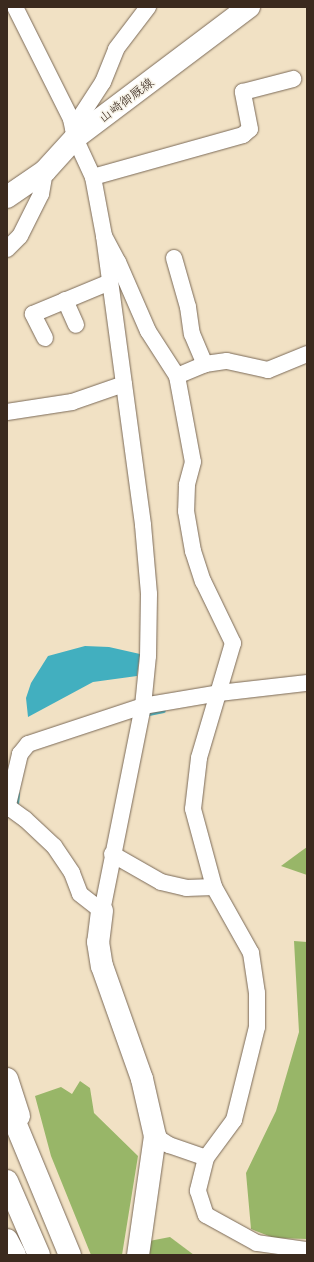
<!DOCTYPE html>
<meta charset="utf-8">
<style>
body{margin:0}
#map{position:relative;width:314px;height:1262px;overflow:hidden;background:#f1e1c4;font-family:"Playpen Sans","Klee One",sans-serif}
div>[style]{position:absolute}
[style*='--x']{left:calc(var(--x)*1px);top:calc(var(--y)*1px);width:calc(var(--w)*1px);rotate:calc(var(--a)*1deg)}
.forest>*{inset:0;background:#98b668}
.water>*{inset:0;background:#42afbf}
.stream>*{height:4px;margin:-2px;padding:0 2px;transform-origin:2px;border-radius:2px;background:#42afbf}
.roads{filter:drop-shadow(0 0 1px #7b6a58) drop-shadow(0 0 1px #7b6a58)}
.street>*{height:16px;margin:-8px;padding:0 8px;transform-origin:8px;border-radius:8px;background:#fff}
.secondary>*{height:22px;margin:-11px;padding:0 11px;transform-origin:11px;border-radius:11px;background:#fff}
.highway>*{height:22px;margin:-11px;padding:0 11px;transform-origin:11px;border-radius:11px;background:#fff}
span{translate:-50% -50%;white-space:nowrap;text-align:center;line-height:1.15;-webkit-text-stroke:3px #f7f3e8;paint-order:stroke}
.street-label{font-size:13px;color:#3b2a1e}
.frame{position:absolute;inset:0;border:8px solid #3b2a1e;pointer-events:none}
</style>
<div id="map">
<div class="forest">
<i style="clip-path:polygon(307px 847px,307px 875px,281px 866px,300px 852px)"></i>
<i style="clip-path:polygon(294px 941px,307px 942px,307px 1239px,274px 1238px,251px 1229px,246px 1173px,276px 1111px,299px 1032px)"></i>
<i style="clip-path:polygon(80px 1081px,90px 1088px,94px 1113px,138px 1156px,122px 1255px,91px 1255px,51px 1156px,35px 1096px,61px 1087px,72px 1094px)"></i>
<i style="clip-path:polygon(170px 1237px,194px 1255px,150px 1255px,144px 1242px)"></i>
</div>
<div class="water">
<i style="clip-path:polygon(85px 646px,109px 647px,140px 654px,137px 676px,93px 682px,28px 717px,26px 698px,31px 683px,48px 656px)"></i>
</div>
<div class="stream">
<i style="--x:149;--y:714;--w:15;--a:-11"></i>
<i style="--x:17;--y:804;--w:10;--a:-84"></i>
</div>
<div class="roads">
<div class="street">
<i style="--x:15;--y:7;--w:125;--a:63.4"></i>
<i style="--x:71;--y:119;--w:19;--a:78"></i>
<i style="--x:75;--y:138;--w:43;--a:65.2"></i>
<i style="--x:93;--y:177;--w:60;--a:79.4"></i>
<i style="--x:104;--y:236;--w:292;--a:82.3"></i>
<i style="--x:143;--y:525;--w:69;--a:85"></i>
<i style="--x:149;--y:594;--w:62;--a:90.9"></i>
<i style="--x:148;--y:656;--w:50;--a:95.7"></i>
<i style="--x:143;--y:706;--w:209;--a:101.3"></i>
<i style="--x:73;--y:128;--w:55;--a:-56.9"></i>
<i style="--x:103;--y:82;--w:35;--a:-68"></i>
<i style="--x:116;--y:49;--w:53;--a:-52.7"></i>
<i style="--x:93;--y:177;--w:156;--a:-15.6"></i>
<i style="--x:243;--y:135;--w:9;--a:-41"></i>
<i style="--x:250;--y:129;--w:38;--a:-101"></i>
<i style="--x:243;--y:92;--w:52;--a:-14.6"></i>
<i style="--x:104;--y:236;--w:30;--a:62"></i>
<i style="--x:118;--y:262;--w:75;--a:66.5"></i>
<i style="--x:148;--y:331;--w:54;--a:57.2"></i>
<i style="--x:177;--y:376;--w:87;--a:79.5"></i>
<i style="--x:193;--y:462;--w:24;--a:105"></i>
<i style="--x:187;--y:485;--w:26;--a:92"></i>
<i style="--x:186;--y:511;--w:41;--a:80.1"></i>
<i style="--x:193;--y:551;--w:32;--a:72"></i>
<i style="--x:203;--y:581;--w:69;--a:64.2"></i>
<i style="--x:233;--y:643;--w:120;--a:106.5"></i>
<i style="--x:199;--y:758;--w:51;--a:96.7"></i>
<i style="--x:193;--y:809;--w:81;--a:74.9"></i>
<i style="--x:214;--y:887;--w:76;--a:60.7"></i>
<i style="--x:251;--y:953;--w:40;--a:81.5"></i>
<i style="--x:257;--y:993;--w:34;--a:90"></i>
<i style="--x:257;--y:1027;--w:96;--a:103.9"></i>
<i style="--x:234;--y:1120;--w:47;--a:126.4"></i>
<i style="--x:206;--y:1158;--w:34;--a:104"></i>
<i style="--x:198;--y:1191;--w:25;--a:72"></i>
<i style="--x:206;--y:1215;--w:58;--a:28.8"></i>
<i style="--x:257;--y:1243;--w:50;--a:8"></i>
<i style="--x:7;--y:249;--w:18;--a:-45"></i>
<i style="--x:20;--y:236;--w:47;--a:-63.4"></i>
<i style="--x:41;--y:194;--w:23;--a:-80"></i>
<i style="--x:174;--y:258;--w:51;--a:74.1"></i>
<i style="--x:188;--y:307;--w:27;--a:82"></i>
<i style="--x:192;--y:334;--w:33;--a:67"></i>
<i style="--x:65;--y:300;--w:27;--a:66"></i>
<i style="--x:45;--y:338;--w:27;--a:-117"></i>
<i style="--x:33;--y:314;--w:83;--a:-22.6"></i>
<i style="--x:177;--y:376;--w:30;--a:-23"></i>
<i style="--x:205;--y:364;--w:22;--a:-8"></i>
<i style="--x:227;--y:361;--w:42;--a:12.4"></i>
<i style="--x:268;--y:370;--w:42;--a:-22.3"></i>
<i style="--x:7;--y:412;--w:66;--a:-8.7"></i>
<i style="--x:72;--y:402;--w:55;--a:-19.1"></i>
<i style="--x:7;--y:806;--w:22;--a:36"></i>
<i style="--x:25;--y:819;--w:40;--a:43"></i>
<i style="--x:54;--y:846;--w:32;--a:56"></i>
<i style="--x:72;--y:873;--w:22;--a:69"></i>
<i style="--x:80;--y:894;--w:28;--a:38"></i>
<i style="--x:7;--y:809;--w:57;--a:-76.7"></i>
<i style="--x:20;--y:754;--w:13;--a:-51"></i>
<i style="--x:28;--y:744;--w:121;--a:-18.3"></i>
<i style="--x:143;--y:706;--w:77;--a:-9.7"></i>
<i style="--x:219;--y:693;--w:89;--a:-6.5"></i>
<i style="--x:112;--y:854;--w:56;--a:29.7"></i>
<i style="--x:161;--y:882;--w:26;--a:13"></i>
<i style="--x:186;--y:888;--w:28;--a:-2"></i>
<i style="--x:155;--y:1136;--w:17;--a:33"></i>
<i style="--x:169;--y:1145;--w:39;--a:19"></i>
</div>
<div class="secondary">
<i style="--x:7;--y:197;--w:46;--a:-34.4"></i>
<i style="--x:45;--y:171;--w:45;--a:-47.7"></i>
<i style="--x:75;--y:138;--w:218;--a:-37"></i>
<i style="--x:102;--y:911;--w:31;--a:97"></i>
<i style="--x:98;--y:942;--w:24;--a:81"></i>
<i style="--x:102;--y:966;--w:120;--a:70.5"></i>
<i style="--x:142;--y:1079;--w:58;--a:77.2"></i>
<i style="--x:155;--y:1136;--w:120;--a:98.1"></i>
</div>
<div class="highway">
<i style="--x:7;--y:1079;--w:39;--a:72"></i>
<i style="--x:7;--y:1103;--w:165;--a:67.5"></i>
<i style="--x:7;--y:1181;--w:81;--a:66.6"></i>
<i style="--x:7;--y:1240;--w:17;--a:62"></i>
</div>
</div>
<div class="street-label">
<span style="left:126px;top:100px;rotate:-37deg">山崎御厩線</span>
</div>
<div class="frame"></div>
</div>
